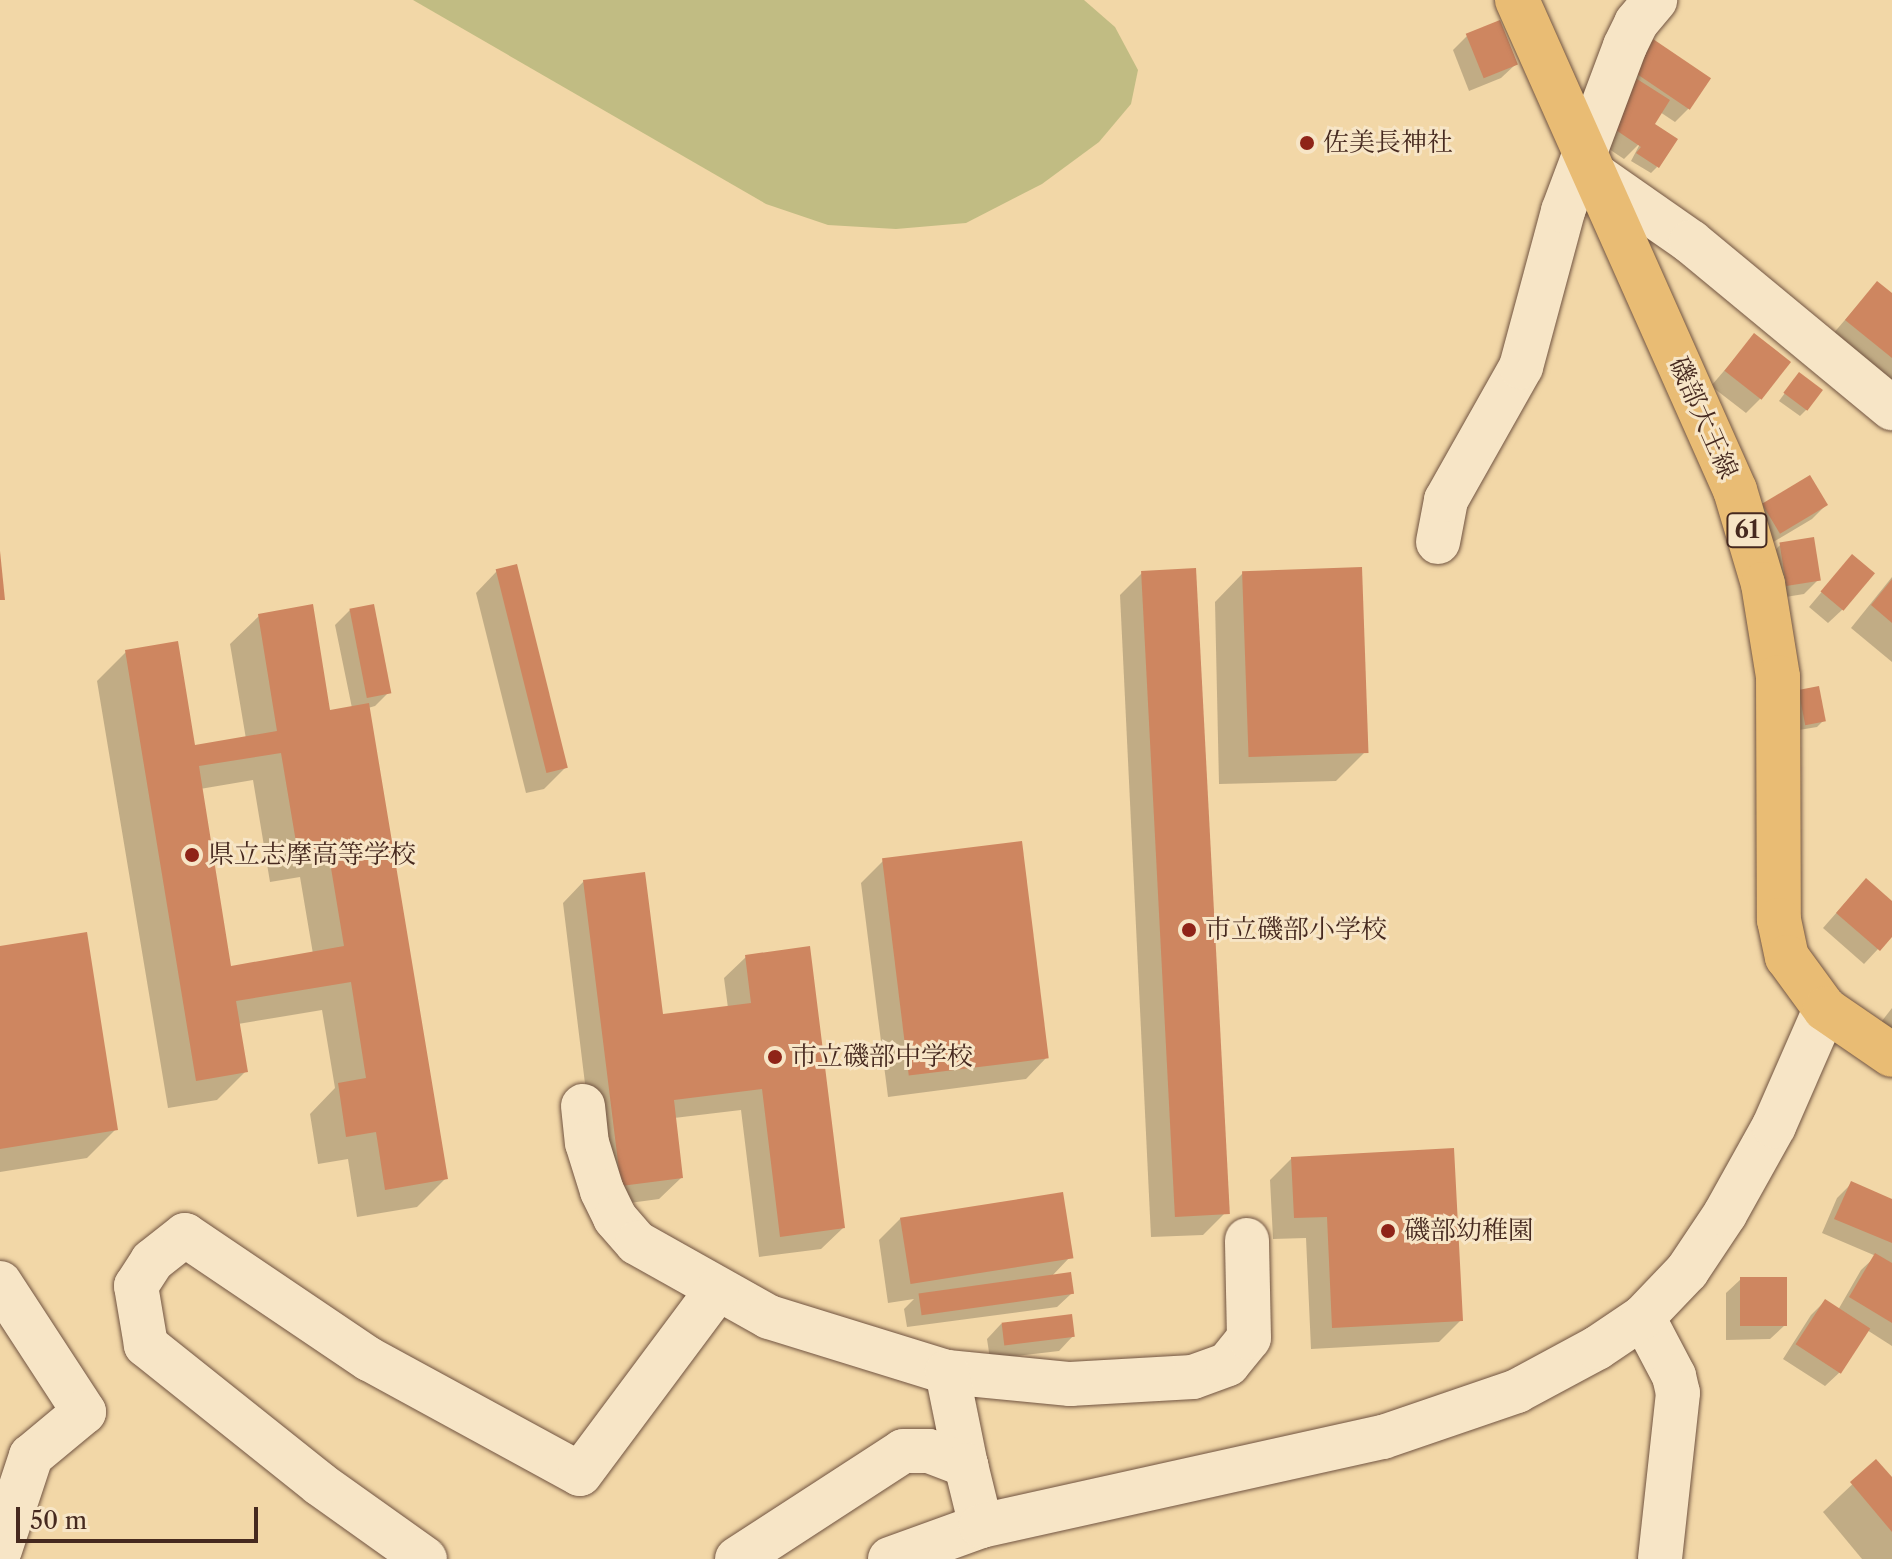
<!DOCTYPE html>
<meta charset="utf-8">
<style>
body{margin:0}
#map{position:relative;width:1892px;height:1559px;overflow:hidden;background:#f2d7a7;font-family:"Libre Caslon Text","Noto Serif JP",serif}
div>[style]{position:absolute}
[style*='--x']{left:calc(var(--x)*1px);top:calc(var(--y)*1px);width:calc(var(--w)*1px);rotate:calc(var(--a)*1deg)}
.green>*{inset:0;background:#c1bc83}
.shadow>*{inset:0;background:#0003}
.building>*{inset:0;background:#ce8660;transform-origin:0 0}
.roads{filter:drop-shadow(0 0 2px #715441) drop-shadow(0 0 2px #715441)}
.minor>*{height:44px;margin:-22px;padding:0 22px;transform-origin:22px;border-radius:22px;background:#f7e5c6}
.major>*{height:44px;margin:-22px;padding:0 22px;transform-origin:22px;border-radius:22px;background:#e9bc74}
.dots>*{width:22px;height:22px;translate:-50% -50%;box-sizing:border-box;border:4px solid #f7e5c6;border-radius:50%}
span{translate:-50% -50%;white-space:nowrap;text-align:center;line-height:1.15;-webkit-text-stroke:6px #f7e5c6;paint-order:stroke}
.shield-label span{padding:2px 6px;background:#f7e5c6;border:2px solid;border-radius:6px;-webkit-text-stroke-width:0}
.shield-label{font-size:24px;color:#46291f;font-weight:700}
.poi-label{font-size:26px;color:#46291f}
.left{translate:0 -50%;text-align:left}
.street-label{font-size:26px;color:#46291f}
.scale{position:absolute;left:16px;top:1507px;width:242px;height:36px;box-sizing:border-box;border:4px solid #46291f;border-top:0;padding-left:10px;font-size:24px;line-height:28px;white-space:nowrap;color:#46291f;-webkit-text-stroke:6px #f7e5c6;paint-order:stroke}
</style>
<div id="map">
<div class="green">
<i style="clip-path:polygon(413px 0,1084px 0,1115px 27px,1138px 70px,1131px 104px,1099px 142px,1042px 184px,966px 223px,896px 229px,828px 225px,766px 204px)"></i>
</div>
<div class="shadow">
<i style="clip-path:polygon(1467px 36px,1516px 64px,1501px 78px,1469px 91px,1453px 50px)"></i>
<i style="clip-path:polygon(1639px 56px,1708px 78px,1689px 108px,1675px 122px,1660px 112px,1645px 135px,1657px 167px,1651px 173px,1631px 161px,1641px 142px,1624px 159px,1594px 139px)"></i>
<i style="clip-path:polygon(1877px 283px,1892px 295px,1892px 396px,1825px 343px)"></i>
<i style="clip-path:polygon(1754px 336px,1760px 399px,1746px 413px,1711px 386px)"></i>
<i style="clip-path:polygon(1793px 382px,1807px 409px,1800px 416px,1779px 401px)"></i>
<i style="clip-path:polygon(1763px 505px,1826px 505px,1812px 519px,1765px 547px,1749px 519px)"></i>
<i style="clip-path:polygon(1781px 544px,1819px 579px,1804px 594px,1773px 599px,1767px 559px)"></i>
<i style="clip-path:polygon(1852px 556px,1843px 609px,1828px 623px,1809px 607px)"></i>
<i style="clip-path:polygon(497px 571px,566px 767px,544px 789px,526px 793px,476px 593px)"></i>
<i style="clip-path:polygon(1142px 573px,1225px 1213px,1203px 1235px,1151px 1237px,1120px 595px)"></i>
<i style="clip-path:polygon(1243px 573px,1365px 752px,1336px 781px,1219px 784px,1215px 602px)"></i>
<i style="clip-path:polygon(1892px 577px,1892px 662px,1851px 628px)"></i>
<i style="clip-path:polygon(evenodd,350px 610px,389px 692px,375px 706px,368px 708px,446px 1178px,417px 1207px,357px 1217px,348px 1159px,318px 1164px,310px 1114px,335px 1088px,322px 1010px,238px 1024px,246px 1071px,217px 1100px,168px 1108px,97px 681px,126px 652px,193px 747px,246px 739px,230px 644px,259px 616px,329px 712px,352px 708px,335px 625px,350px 610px,253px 780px,270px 882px,300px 877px,313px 954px,229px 968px,200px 789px,253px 780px)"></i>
<i style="clip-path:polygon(1799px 692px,1824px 720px,1817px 727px,1799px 730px)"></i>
<i style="clip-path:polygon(883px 861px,1047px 1057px,1026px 1079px,888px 1097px,861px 883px)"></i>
<i style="clip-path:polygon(584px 881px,661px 1017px,728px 1008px,724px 978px,746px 957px,843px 1228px,821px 1249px,759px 1257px,741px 1110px,674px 1118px,681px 1178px,659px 1199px,600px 1207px,563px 903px)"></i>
<i style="clip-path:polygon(1852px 895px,1892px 904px,1892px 934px,1864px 964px,1823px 928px)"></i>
<i style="clip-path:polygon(0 948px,116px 1129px,87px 1158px,0 1172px)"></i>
<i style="clip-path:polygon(1892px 1008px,1892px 1038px,1878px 1026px)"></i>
<i style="clip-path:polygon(1292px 1158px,1461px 1320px,1439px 1342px,1311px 1349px,1306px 1238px,1273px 1239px,1270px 1180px)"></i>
<i style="clip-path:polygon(1851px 1184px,1892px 1201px,1892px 1346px,1867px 1330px,1840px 1372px,1825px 1386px,1783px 1359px,1811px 1315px,1825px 1301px,1838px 1310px,1861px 1270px,1876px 1256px,1822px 1233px,1837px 1198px)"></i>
<i style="clip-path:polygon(901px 1218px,1070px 1257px,1051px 1277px,1072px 1293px,1057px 1307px,907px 1327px,904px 1309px,914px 1299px,888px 1303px,879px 1240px)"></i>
<i style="clip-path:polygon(1741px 1279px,1785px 1325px,1770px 1339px,1726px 1340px,1726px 1293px)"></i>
<i style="clip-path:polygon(1001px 1324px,1073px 1336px,1059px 1351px,990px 1359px,987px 1339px)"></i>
<i style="clip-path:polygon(1876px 1462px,1892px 1480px,1892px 1559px,1862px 1559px,1823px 1512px)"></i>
</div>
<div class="building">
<i style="left:1500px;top:20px;width:48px;height:37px;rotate:68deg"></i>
<i style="left:1653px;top:39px;width:70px;height:38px;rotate:34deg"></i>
<i style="clip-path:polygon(1637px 79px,1670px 100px,1655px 124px,1678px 139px,1659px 168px,1636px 153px,1641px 147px,1607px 124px)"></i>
<i style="clip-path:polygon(1877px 281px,1892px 293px,1892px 358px,1845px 320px)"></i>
<i style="left:1754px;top:333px;width:47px;height:48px;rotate:38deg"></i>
<i style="left:1799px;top:372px;width:30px;height:26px;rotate:37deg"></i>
<i style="left:1810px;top:475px;width:35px;height:56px;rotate:59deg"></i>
<i style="left:1814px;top:537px;width:44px;height:35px;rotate:81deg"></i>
<i style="clip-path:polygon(0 551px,5px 600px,0 600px)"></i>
<i style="left:1852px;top:554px;width:30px;height:49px;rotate:40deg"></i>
<i style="left:517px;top:564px;width:210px;height:22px;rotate:76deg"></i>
<i style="left:1362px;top:567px;width:186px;height:120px;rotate:88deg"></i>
<i style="left:1196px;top:568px;width:647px;height:55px;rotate:87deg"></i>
<i style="clip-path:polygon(1892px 579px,1892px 623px,1871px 605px)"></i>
<i style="clip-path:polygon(evenodd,313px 604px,330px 710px,369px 703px,448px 1179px,385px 1190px,376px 1132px,346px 1137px,338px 1083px,366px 1078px,351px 982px,236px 1001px,248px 1072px,196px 1081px,125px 650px,178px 641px,195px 745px,277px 731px,258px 614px,313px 604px,281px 753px,298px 854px,328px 850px,344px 946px,231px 966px,199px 766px,281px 753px)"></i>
<i style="left:374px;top:604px;width:91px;height:25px;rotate:79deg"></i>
<i style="left:1819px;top:686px;width:36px;height:21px;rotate:79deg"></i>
<i style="left:1022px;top:841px;width:219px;height:141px;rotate:83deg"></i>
<i style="clip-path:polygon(645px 872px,663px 1014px,751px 1003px,745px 955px,810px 946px,845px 1228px,780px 1237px,762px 1089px,674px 1100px,683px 1178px,621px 1186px,583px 880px)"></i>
<i style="clip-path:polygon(1866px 878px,1892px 901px,1892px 937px,1880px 951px,1836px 913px)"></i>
<i style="clip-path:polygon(87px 932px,118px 1130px,0 1149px,0 946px)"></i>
<i style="clip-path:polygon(1454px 1148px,1463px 1321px,1332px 1328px,1327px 1217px,1294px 1218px,1291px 1157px)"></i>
<i style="clip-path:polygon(1851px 1181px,1892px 1199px,1892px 1243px,1834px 1219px)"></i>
<i style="left:1063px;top:1192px;width:67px;height:165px;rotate:81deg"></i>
<i style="clip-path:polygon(1875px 1253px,1892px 1263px,1892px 1323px,1849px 1297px)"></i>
<i style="left:1071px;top:1272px;width:22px;height:154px;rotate:82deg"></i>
<i style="left:1740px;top:1277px;width:47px;height:49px"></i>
<i style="left:1825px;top:1299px;width:54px;height:54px;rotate:33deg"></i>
<i style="left:1072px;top:1314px;width:23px;height:71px;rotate:83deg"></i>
<i style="clip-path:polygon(1876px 1459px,1892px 1477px,1892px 1532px,1850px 1482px)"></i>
</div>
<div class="roads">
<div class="minor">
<i style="--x:1595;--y:175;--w:117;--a:34.9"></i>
<i style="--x:1691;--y:242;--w:261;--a:39.6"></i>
<i style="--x:1438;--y:542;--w:43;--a:-79.2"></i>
<i style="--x:1446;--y:500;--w:153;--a:-60.6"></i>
<i style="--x:1521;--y:367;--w:162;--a:-74.9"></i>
<i style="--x:1563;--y:211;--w:176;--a:-69.4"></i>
<i style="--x:1625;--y:46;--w:25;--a:-64"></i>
<i style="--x:1636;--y:23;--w:30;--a:-50"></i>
<i style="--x:583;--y:1106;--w:37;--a:84"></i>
<i style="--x:587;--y:1143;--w:50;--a:72.6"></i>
<i style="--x:602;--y:1191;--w:30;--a:64"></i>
<i style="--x:615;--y:1218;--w:33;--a:49"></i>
<i style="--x:637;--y:1243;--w:151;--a:29.3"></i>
<i style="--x:769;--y:1317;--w:186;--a:17.2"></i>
<i style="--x:947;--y:1372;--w:124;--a:5.6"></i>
<i style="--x:1070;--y:1384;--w:123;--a:-3.3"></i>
<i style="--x:1193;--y:1377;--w:37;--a:-20"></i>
<i style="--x:1228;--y:1364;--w:33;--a:-51"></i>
<i style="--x:1249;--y:1338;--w:98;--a:-91.2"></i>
<i style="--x:0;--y:1283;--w:154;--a:56.9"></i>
<i style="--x:84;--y:1412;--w:69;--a:140.3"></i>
<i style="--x:31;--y:1456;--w:99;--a:108.3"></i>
<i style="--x:1643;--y:1317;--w:67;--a:62.3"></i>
<i style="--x:1674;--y:1376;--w:17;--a:77"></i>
<i style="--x:1678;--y:1393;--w:167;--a:96.2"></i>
<i style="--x:947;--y:1372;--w:95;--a:78.5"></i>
<i style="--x:425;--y:1559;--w:129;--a:-144.5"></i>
<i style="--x:320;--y:1484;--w:223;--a:-141.4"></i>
<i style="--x:146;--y:1345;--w:60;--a:-99.6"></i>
<i style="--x:136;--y:1286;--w:30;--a:-57"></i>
<i style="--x:152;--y:1261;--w:42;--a:-38.2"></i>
<i style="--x:185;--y:1235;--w:222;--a:34"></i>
<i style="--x:369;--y:1359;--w:240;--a:28.6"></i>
<i style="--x:580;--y:1474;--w:229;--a:-53.3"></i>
<i style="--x:737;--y:1559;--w:198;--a:-33"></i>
<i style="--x:903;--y:1451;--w:26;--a:0"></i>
<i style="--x:929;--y:1451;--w:40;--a:21"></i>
<i style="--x:966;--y:1465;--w:63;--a:76.2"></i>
<i style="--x:890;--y:1559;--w:97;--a:-19.9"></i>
<i style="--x:981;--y:1526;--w:412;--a:-12.5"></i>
<i style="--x:1383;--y:1437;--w:142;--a:-18.9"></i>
<i style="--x:1517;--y:1391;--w:91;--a:-28.3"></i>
<i style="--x:1597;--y:1348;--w:55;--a:-34"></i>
<i style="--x:1643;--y:1317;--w:64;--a:-46.3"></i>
<i style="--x:1687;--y:1271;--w:69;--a:-56.3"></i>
<i style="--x:1725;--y:1214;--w:101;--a:-60.9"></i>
<i style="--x:1774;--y:1126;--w:128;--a:-66.4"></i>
</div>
<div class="major">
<i style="--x:1517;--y:0;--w:536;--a:66.02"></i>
<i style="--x:1735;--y:490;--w:98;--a:73.4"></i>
<i style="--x:1763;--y:584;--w:94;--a:80.8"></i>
<i style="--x:1778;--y:677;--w:243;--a:89.8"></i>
<i style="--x:1779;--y:920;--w:38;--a:78"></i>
<i style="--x:1787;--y:957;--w:64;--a:53.8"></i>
<i style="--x:1825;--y:1009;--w:81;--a:34.5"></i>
</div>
</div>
<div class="dots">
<i style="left:1307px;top:143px;background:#8f2418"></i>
<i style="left:192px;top:855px;background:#8f2418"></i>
<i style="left:1189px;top:930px;background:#8f2418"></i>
<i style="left:775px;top:1057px;background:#8f2418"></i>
<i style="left:1388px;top:1231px;background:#8f2418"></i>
</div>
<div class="shield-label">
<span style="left:1747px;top:530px">61</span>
</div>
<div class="poi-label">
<span class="left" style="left:1323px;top:143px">佐美長神社</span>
<span class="left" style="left:208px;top:855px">県立志摩高等学校</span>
<span class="left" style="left:1205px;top:930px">市立磯部小学校</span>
<span class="left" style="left:791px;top:1057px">市立磯部中学校</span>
<span class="left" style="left:1404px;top:1231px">磯部幼稚園</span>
</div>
<div class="street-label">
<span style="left:1703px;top:418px;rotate:66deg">磯部大王線</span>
</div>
<div class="scale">50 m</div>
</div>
